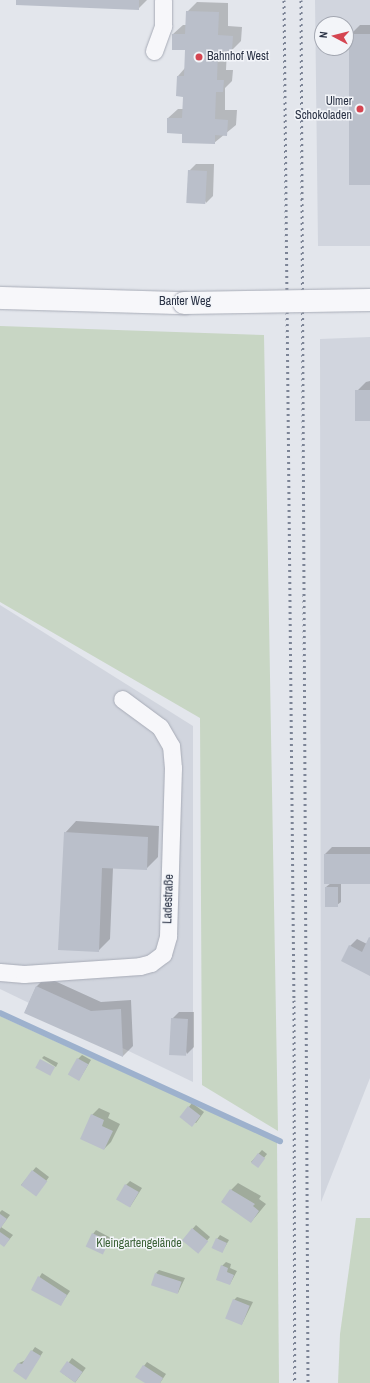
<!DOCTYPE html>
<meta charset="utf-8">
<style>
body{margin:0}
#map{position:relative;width:370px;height:1383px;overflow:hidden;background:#e3e6ec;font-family:"Archivo Narrow",sans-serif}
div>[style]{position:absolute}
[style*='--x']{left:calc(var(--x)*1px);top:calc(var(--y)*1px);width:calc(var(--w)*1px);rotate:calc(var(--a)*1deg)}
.built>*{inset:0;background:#d1d5de}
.green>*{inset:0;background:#c8d6c4}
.shadow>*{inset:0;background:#0003;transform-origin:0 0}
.stream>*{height:6px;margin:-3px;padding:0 3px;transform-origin:3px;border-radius:3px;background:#9db1cd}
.building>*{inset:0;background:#babfca;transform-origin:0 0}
.roads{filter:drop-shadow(0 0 1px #a8acb7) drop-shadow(0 0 1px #a8acb7)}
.minor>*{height:17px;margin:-8.5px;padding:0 8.5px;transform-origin:8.5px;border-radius:8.5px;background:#f7f7fa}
.tertiary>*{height:22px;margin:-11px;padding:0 11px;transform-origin:11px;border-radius:11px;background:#f7f7fa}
.rail>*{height:3px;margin-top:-1.5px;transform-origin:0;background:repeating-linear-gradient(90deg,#7c8496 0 2px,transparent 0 6px)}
.bridges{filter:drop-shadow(0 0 1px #a8acb7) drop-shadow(0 0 1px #a8acb7)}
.tertiary-bridge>*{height:22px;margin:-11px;padding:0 11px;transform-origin:11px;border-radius:11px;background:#f7f7fa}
.dots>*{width:11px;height:11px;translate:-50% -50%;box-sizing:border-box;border:2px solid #f3f5f9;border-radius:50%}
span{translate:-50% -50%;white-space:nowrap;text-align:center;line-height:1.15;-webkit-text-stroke:3px #f3f5f9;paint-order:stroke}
.poi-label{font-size:12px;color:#2a3245}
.left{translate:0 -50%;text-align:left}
.right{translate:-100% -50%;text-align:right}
.street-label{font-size:12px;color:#2a3245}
.park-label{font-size:12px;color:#3c6237}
.north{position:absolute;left:314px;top:16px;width:40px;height:40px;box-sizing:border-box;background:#f3f5f9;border:1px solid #a3a7b1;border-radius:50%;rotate:277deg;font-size:11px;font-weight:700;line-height:16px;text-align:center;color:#2a3245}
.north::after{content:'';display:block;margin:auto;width:14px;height:18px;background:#d54551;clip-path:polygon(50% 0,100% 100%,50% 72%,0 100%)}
</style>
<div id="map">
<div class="built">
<i style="clip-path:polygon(evenodd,315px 0,370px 0,370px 246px,318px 246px,315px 0,322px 24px,346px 24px,346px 48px,322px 48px,322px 24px)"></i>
<i style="clip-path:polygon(370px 337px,370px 1078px,321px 1202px,320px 339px)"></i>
<i style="clip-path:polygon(0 605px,193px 726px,193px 1082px,0 989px)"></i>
</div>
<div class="green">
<i style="clip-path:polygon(0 326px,264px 335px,278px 1131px,202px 1085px,200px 718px,0 602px)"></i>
<i style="clip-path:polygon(0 1016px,277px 1142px,279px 1383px,0 1383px)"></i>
<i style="clip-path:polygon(356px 1218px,370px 1218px,370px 1383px,338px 1383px,340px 1334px)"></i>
</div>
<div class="shadow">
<i style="clip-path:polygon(17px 0,147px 0,138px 9px)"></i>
<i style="clip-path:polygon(197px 2px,228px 3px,228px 26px,242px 27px,241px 41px,232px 50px,227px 50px,226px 70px,233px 70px,232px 81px,225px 88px,225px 110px,237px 110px,236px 125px,214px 143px,183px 133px,168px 118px,178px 109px,184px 109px,184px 96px,178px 76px,185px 68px,186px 49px,173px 34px,183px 25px,187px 25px,187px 12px)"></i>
<i style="clip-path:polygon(360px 25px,370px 25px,370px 184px,350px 35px)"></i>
<i style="clip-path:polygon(196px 164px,214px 164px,213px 196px,206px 203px,189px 171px)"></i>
<i style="clip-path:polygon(370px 381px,370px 420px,356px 392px,366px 382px)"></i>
<i style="clip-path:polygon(76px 821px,159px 826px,158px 857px,146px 869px,113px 868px,110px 939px,98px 951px,65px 833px)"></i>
<i style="clip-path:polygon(332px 847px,370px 847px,370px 883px,341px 883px,341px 902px,337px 905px,326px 887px,331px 883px,325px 854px)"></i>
<i style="clip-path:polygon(370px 937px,370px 974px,350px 946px,357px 939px,367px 944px)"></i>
<i style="clip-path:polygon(46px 977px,101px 1002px,131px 1000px,133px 1046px,123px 1056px,25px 1012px,36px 987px)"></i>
<i style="clip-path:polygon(179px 1012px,194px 1012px,194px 1047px,187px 1054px,172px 1019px)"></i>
<i style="clip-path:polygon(82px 1055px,91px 1060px,79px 1080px,78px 1059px)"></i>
<i style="clip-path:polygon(44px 1056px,58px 1063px,56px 1067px,42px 1058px)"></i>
<i style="clip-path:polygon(192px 1103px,204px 1112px,196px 1123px,181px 1117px)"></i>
<i style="clip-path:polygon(99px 1108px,110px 1113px,108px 1118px,120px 1124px,111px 1142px,104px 1149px,92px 1115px)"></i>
<i style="clip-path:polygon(262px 1150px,267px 1154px,260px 1163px,251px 1162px)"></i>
<i style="clip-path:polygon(36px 1167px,49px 1177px,38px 1192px,21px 1185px)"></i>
<i style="clip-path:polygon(130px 1181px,142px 1188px,130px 1207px,126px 1185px)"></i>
<i style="clip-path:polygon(238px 1183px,261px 1196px,259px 1199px,266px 1204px,251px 1222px,231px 1190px)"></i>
<i style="clip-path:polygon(2px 1210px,10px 1215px,1px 1227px,13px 1235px,4px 1246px,0 1243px,0 1212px)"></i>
<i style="clip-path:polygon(196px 1225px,210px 1237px,200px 1249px,183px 1240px)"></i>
<i style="clip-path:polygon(96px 1230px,111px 1238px,102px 1253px,93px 1234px)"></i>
<i style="clip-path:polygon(220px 1235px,229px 1240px,222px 1252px,217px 1239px)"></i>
<i style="clip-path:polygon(226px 1262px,231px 1264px,230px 1268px,237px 1271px,230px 1284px,222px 1266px)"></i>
<i style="clip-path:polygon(159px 1270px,185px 1278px,178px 1293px,156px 1273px)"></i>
<i style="clip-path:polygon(42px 1273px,70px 1291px,61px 1304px,32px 1289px)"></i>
<i style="clip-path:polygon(237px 1297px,253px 1302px,242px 1324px,234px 1300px)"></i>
<i style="clip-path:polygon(35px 1347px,43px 1352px,26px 1378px,19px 1363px,26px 1360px)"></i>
<i style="left:72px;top:1358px;width:17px;height:18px;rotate:36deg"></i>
<i style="clip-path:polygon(147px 1362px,166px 1374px,160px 1383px,147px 1383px,144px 1366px)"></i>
</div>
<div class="stream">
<i style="--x:0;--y:1013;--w:308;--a:24.6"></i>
</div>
<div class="building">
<i style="clip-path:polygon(16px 0,139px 0,139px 10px,16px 5px)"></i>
<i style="clip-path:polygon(186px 11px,219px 12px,218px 35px,233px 36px,232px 51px,218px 51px,217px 80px,224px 80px,223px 92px,216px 92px,215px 119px,228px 120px,227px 136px,215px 135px,215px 144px,182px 143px,182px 134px,167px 133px,167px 118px,182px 118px,183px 97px,176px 96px,177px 76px,184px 76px,185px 50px,172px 50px,172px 34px,185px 34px)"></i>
<i style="left:349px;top:34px;width:21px;height:151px"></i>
<i style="left:188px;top:170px;width:19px;height:33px;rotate:3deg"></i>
<i style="left:370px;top:390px;width:31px;height:15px;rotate:90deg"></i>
<i style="clip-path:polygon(64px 832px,148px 837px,147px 870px,102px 868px,99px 952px,58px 950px)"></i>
<i style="left:324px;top:854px;width:46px;height:30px"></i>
<i style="left:325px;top:887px;width:13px;height:20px"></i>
<i style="clip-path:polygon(369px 937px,370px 938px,370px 976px,341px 961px,349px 945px,362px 952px)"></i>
<i style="clip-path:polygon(36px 986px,91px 1011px,121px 1009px,123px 1057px,24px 1013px)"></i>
<i style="left:171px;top:1018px;width:17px;height:37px;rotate:3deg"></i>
<i style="left:77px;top:1058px;width:13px;height:19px;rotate:29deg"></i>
<i style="left:40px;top:1059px;width:17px;height:10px;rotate:28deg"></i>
<i style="left:188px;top:1106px;width:16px;height:14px;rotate:38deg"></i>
<i style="clip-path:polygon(91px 1114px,104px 1120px,102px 1126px,113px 1131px,104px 1150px,80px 1139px)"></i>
<i style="left:258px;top:1153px;width:9px;height:12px;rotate:36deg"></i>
<i style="left:32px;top:1170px;width:19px;height:19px;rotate:36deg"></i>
<i style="left:125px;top:1184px;width:16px;height:18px;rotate:30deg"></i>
<i style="clip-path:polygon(230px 1189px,255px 1204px,253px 1206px,259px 1211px,251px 1223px,221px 1202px)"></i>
<i style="clip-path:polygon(0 1214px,7px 1219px,0 1229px)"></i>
<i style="left:192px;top:1228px;width:21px;height:16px;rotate:39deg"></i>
<i style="clip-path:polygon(0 1232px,10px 1239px,4px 1247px,0 1244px)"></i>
<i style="left:92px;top:1233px;width:19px;height:15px;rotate:25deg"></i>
<i style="left:216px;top:1238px;width:12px;height:11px;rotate:24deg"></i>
<i style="clip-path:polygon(221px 1265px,228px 1268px,227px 1272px,234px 1275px,230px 1285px,216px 1280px)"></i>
<i style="left:155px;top:1273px;width:28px;height:13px;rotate:18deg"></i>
<i style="clip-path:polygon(38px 1276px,67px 1295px,61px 1306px,31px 1290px)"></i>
<i style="left:233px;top:1299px;width:18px;height:21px;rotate:22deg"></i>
<i style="clip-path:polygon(31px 1350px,41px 1356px,26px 1380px,13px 1371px,18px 1363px,22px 1364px)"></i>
<i style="left:67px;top:1361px;width:19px;height:13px;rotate:35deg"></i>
<i style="clip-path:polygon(143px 1365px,163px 1378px,160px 1383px,145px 1383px,135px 1377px)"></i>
</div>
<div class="roads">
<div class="minor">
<i style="--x:154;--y:51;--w:27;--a:-70"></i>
<i style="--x:163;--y:26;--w:26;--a:-90"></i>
<i style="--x:0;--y:972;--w:24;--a:5"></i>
<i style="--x:24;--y:974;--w:116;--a:-3.9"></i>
<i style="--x:140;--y:966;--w:11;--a:-15"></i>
<i style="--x:151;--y:963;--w:15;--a:-37"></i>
<i style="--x:163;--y:954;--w:19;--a:-74"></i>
<i style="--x:168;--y:936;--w:168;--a:-88.3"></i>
<i style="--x:173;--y:768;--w:22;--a:-95"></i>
<i style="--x:171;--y:746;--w:22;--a:-120"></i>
<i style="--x:160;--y:727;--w:47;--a:-143.6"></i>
</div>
<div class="tertiary">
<i style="--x:0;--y:298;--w:184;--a:1.6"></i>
</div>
</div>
<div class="rail">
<i style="--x:284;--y:0;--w:1000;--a:89.43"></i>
<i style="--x:294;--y:1000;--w:383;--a:89.9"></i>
<i style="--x:301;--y:0;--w:1383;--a:89.71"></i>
</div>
<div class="bridges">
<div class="tertiary-bridge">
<i style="--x:184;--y:303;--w:186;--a:-0.9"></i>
</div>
</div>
<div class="dots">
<i style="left:199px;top:57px;background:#d54551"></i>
<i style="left:360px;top:109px;background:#d54551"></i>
</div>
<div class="poi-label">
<span class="left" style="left:207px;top:57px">Bahnhof West</span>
<span class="right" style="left:352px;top:109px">Ulmer<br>Schokoladen</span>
</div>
<div class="street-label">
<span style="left:185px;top:302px">Banter Weg</span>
<span style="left:169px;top:899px;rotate:-88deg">Ladestraße</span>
</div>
<div class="park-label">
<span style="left:139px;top:1244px">Kleingartengelände</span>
</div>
<div class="north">N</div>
</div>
